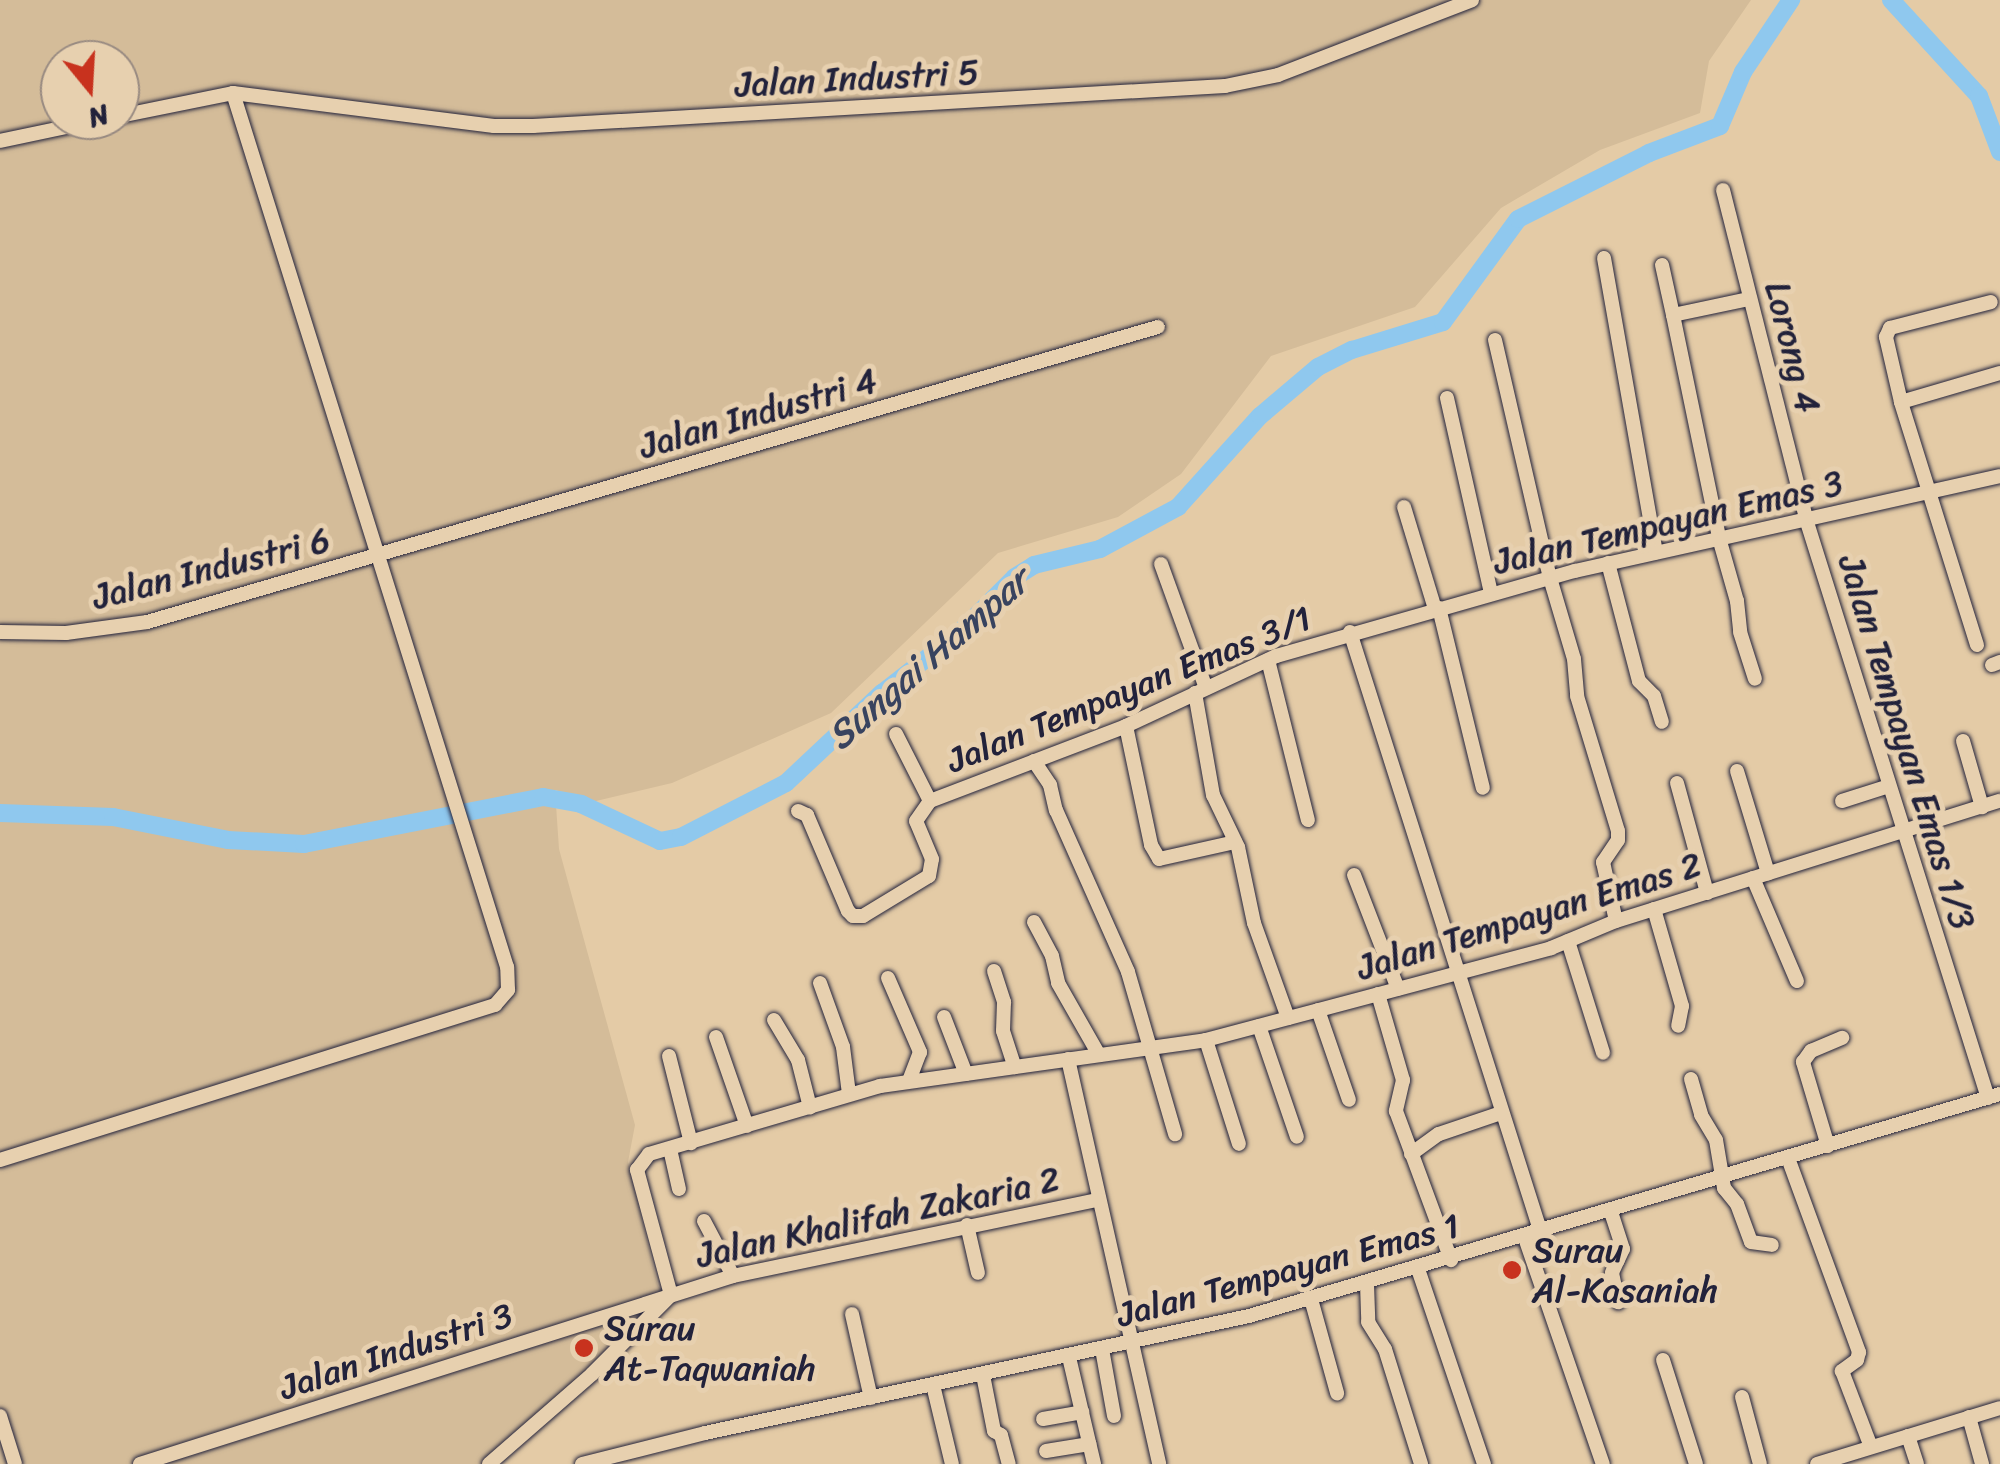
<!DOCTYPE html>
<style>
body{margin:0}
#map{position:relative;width:2000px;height:1464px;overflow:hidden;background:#e4cba6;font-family:Sriracha,sans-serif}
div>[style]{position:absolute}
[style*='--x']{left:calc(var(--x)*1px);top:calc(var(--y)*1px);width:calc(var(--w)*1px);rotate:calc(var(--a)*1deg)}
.built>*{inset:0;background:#d4bc99}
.river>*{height:18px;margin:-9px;padding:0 9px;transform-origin:9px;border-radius:9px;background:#8fc8ee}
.roads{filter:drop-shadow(0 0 2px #22223b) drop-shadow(0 0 2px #22223b)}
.minor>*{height:14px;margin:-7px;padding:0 7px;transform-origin:7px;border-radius:7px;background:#e7d0af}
.dots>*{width:28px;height:28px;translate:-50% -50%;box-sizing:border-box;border:5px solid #e7d0af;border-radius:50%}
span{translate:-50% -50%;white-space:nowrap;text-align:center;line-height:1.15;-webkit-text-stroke:10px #e7d0af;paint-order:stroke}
.street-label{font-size:35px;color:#22223b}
.poi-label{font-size:35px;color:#22223b}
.left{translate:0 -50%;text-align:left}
.water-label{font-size:38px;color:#38435f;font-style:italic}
.north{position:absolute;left:40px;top:40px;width:100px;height:100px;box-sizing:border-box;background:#e7d0af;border:2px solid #988a81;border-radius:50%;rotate:162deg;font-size:28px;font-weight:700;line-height:40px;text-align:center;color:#22223b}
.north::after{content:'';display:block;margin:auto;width:35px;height:45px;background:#c8321e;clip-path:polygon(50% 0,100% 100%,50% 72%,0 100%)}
</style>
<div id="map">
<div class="built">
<i style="clip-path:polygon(evenodd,0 0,1751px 0,1709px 61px,1700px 113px,1600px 150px,1501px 208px,1415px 307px,1271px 356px,1181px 474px,1118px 517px,998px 553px,831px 713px,672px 783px,596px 801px,555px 790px,559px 849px,635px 1125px,628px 1162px,658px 1286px,672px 1302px,482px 1464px,0 1464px,0 0,60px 60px,120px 60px,120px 120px,60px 120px,60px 60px)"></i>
</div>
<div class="river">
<i style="--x:1891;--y:0;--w:130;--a:47.5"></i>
<i style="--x:1979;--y:96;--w:60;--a:69.4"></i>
<i style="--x:0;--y:813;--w:113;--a:2"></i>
<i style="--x:113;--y:817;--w:117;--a:11.3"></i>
<i style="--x:228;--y:840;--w:76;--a:3"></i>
<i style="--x:304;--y:844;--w:244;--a:-11.1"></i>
<i style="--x:543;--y:797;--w:39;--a:10"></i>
<i style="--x:581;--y:804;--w:87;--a:25.1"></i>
<i style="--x:660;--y:841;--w:21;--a:-11"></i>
<i style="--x:681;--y:837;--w:118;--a:-27.2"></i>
<i style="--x:786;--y:783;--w:132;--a:-43.2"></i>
<i style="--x:882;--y:693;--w:98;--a:-37.9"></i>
<i style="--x:959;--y:633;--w:79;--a:-45"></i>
<i style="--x:1015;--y:577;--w:22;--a:-32"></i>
<i style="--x:1034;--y:565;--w:68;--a:-13.6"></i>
<i style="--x:1100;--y:549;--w:89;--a:-28.3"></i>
<i style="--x:1178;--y:507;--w:122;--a:-48"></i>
<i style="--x:1260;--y:416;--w:76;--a:-40.2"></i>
<i style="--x:1318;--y:367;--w:38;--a:-27"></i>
<i style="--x:1352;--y:350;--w:95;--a:-17.1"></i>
<i style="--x:1443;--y:322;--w:127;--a:-53.9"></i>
<i style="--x:1518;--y:219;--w:147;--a:-26.7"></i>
<i style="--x:1649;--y:153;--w:76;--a:-20.8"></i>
<i style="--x:1720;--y:126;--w:59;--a:-66.9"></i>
<i style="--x:1743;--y:72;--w:87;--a:-56.3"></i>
</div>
<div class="roads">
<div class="minor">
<i style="--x:120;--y:116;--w:115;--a:-11.5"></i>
<i style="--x:233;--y:93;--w:263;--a:7.2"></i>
<i style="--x:494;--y:126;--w:39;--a:0"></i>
<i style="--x:533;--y:126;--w:693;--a:-3.31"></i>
<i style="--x:1225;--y:86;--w:54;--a:-11.7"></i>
<i style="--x:1278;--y:75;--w:208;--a:-21.1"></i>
<i style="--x:0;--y:141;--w:102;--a:-11.9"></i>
<i style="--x:1723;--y:190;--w:339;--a:75.8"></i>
<i style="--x:1806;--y:519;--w:607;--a:72.55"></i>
<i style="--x:1604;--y:258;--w:299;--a:80"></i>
<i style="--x:1662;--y:265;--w:51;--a:77.6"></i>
<i style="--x:1673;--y:315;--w:78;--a:-11.9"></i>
<i style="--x:1673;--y:315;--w:228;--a:78.3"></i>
<i style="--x:1719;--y:538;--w:66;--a:74.1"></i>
<i style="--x:1737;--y:601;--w:31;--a:84"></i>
<i style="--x:1740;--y:632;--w:49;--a:72.3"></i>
<i style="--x:1495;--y:340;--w:244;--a:77"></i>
<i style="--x:1550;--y:578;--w:84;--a:73.5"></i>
<i style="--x:1574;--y:659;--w:37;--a:85"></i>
<i style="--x:1577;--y:696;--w:141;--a:73.1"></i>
<i style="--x:1618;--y:831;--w:9;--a:90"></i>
<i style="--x:1618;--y:840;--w:27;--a:124"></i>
<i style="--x:1603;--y:862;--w:60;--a:77.6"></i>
<i style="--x:1447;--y:398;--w:201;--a:77.3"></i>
<i style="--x:1901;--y:402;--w:103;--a:-16.3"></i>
<i style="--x:1404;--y:507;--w:107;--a:73.1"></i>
<i style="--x:1608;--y:563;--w:122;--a:75.3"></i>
<i style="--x:1639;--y:681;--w:21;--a:45"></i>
<i style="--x:1654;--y:696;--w:27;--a:73"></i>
<i style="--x:1161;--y:564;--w:132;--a:70.1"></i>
<i style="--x:1439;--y:608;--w:185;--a:76.3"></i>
<i style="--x:0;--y:632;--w:66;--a:0.9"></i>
<i style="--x:66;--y:633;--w:82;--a:-7.7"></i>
<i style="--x:147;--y:622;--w:1053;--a:-16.27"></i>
<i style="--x:1350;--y:632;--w:631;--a:72.37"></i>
<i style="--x:1977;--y:645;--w:255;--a:-107.4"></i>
<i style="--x:1901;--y:402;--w:67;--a:-103"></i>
<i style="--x:1886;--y:337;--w:10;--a:-66"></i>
<i style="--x:1890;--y:328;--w:104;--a:-14.4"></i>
<i style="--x:1268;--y:660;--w:165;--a:76"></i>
<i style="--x:1992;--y:665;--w:9;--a:-21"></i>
<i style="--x:1195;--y:693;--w:104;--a:80"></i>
<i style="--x:1213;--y:795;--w:58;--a:64.3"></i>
<i style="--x:1238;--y:847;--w:78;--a:78.1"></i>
<i style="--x:1254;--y:923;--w:101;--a:70.3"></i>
<i style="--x:1126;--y:726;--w:122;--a:78.1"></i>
<i style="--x:1151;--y:845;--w:16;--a:60"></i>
<i style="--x:1159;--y:859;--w:78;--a:-12.6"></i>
<i style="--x:896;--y:734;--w:75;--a:63.1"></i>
<i style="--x:1963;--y:741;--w:69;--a:73.9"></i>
<i style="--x:1034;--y:761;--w:29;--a:56"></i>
<i style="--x:1050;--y:785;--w:26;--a:77"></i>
<i style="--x:1056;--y:810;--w:177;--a:66"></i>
<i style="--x:1128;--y:972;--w:169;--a:73.8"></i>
<i style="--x:1737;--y:771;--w:107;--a:73.1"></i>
<i style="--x:1677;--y:783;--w:114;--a:74.7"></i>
<i style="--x:1842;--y:801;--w:49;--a:-17.7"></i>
<i style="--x:798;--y:811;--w:10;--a:24"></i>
<i style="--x:807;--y:815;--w:104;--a:66.9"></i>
<i style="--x:848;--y:911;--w:7;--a:45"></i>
<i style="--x:853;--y:916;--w:10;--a:0"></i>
<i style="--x:863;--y:916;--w:77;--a:-31.2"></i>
<i style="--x:929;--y:876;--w:17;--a:-80"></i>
<i style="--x:932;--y:859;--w:41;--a:-112.8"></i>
<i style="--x:916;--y:821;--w:24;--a:-55"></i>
<i style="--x:930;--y:801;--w:210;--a:-20.9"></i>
<i style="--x:1126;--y:726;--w:166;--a:-25"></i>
<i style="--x:1276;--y:656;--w:311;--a:-15.9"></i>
<i style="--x:1575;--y:571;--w:435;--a:-12.6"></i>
<i style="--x:1354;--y:875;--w:122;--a:68.9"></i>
<i style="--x:1753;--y:878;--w:112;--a:66.9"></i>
<i style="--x:1654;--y:909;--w:101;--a:73.9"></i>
<i style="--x:1682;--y:1006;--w:20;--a:101"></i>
<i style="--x:1034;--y:922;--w:38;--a:62"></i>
<i style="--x:1052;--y:956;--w:28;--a:77"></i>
<i style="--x:1058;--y:983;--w:83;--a:60.3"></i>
<i style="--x:1568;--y:941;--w:117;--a:72.6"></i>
<i style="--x:994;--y:971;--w:33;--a:72"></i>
<i style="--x:1004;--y:1002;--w:29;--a:92"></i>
<i style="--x:1003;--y:1031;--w:38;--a:72"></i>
<i style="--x:888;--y:978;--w:81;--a:66.6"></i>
<i style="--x:920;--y:1052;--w:31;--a:111"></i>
<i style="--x:820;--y:983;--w:68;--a:70.2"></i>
<i style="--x:843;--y:1047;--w:47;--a:82.7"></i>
<i style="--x:1378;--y:994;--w:90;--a:73.8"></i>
<i style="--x:1403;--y:1080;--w:32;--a:103"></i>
<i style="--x:1396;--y:1111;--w:159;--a:69.7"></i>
<i style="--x:1318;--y:1010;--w:95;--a:71"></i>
<i style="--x:944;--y:1017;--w:61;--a:68.9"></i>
<i style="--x:774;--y:1020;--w:47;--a:59"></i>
<i style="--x:798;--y:1060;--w:49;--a:75.7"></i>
<i style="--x:1259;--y:1026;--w:117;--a:71.1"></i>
<i style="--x:716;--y:1037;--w:94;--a:70.8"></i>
<i style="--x:1206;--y:1040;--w:109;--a:72.4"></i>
<i style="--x:669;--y:1056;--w:90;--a:75.8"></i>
<i style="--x:1068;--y:1059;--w:415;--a:77.3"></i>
<i style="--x:1691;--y:1079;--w:37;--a:74"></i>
<i style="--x:1701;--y:1115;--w:29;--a:59"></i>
<i style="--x:1716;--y:1140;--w:49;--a:80.5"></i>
<i style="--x:1724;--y:1188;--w:21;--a:51"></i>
<i style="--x:1737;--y:1204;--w:40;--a:69.8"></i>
<i style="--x:1751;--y:1242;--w:21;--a:8"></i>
<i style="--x:1828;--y:1146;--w:88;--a:-106.6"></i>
<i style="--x:1803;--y:1062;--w:14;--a:-54"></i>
<i style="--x:1811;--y:1051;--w:34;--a:-23"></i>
<i style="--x:670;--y:1149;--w:41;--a:77.3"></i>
<i style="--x:1411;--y:1154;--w:34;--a:-36"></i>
<i style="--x:1439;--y:1134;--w:65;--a:-18.7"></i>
<i style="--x:1788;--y:1158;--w:207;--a:69.9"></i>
<i style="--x:1859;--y:1352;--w:8;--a:104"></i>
<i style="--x:1857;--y:1360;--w:19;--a:144"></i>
<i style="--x:1842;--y:1371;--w:81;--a:69.1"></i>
<i style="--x:0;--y:1160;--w:519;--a:-17.39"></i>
<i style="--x:495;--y:1005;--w:20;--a:-49"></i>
<i style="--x:508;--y:990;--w:23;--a:-92"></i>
<i style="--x:507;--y:967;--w:916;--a:-107.41"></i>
<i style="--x:1611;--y:1212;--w:39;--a:72"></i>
<i style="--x:1623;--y:1249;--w:26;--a:115"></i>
<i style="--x:1612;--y:1273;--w:30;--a:78"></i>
<i style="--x:704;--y:1221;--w:62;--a:62.2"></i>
<i style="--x:967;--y:1225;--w:49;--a:77.1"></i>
<i style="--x:1525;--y:1238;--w:239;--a:71"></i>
<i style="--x:1418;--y:1269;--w:206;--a:71.3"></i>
<i style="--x:1367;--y:1284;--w:38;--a:88"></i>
<i style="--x:1368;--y:1322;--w:32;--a:58"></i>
<i style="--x:1385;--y:1349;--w:121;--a:72.6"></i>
<i style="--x:671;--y:1295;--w:130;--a:-105.2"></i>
<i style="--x:637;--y:1170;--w:20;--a:-53"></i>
<i style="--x:649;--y:1154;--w:241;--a:-16.4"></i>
<i style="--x:880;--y:1086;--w:329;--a:-8"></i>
<i style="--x:1206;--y:1040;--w:357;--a:-14.9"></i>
<i style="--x:1551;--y:948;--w:70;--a:-22.6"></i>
<i style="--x:1616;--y:921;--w:402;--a:-17.4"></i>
<i style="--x:1311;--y:1299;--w:98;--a:74.5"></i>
<i style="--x:852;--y:1314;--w:86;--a:77.3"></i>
<i style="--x:1102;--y:1349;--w:68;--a:79.8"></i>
<i style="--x:1069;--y:1357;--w:110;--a:76.8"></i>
<i style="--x:1663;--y:1360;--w:109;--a:72.4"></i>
<i style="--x:983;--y:1375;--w:57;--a:78.9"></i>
<i style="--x:994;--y:1431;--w:8;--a:30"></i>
<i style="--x:1001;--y:1435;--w:30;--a:75"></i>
<i style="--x:933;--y:1385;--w:81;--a:76.5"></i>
<i style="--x:1742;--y:1397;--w:69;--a:75"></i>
<i style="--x:0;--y:1416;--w:50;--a:72.6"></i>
<i style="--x:1969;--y:1417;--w:49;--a:74.5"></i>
<i style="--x:1043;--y:1419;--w:40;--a:-10"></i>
<i style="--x:1908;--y:1436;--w:29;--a:72"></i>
<i style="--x:1046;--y:1451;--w:44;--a:-9.2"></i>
<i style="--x:140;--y:1464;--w:622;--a:-17.59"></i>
<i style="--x:733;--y:1276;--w:372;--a:-11.8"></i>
<i style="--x:489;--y:1464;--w:137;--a:-41.1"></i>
<i style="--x:592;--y:1374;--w:112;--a:-45"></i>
<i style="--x:582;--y:1464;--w:127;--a:-14.1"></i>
<i style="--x:705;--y:1433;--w:556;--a:-12.14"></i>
<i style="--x:1249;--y:1316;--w:783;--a:-16.47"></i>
<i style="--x:1817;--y:1464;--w:191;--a:-17"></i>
</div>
</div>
<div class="dots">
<i style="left:1512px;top:1270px;background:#c8321e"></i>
<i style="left:584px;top:1348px;background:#c8321e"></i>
</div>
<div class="street-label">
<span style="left:857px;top:78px;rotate:-3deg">Jalan Industri 5</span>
<span style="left:1793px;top:347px;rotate:76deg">Lorong 4</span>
<span style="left:758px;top:413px;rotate:-16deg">Jalan Industri 4</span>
<span style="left:1668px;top:522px;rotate:-13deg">Jalan Tempayan Emas 3</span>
<span style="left:211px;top:568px;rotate:-14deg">Jalan Industri 6</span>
<span style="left:1129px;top:689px;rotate:-22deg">Jalan Tempayan Emas 3/1</span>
<span style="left:1907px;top:742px;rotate:73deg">Jalan Tempayan Emas 1/3</span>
<span style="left:1529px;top:916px;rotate:-17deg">Jalan Tempayan Emas 2</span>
<span style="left:878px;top:1217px;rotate:-12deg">Jalan Khalifah Zakaria 2</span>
<span style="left:1288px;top:1270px;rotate:-15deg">Jalan Tempayan Emas 1</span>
<span style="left:396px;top:1351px;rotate:-18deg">Jalan Industri 3</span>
</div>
<div class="poi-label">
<span class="left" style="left:1532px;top:1270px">Surau<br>Al-Kasaniah</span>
<span class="left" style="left:604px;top:1348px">Surau<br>At-Taqwaniah</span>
</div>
<div class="water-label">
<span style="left:928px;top:659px;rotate:-41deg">Sungai Hampar</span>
</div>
<div class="north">N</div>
</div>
